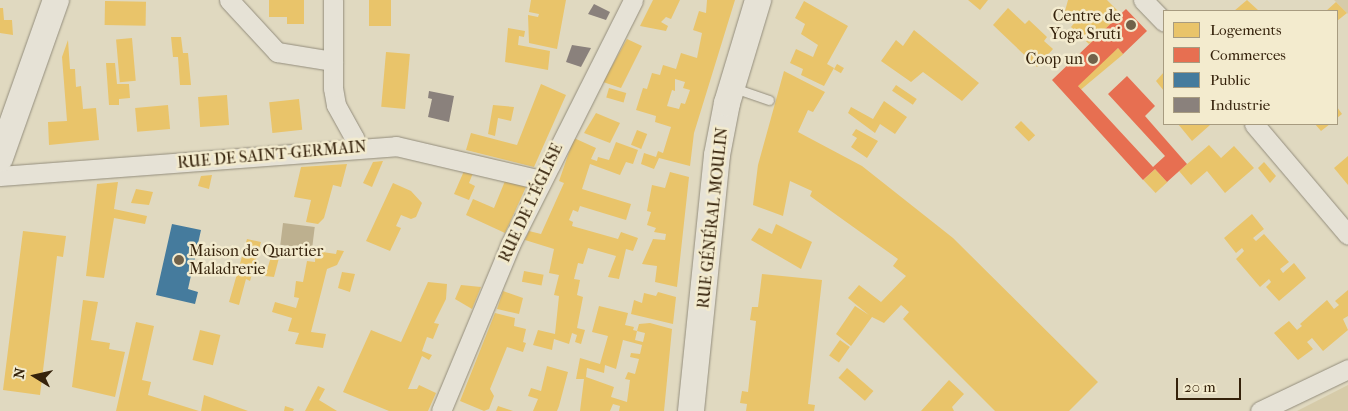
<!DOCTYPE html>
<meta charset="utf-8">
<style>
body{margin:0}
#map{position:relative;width:1348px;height:411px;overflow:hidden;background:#e0d9c0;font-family:"IM FELL French Canon",serif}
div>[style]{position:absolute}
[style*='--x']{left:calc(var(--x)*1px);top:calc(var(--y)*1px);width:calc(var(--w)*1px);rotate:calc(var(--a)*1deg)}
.green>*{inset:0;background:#d6cba9}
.water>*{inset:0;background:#bdb08f;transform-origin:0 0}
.homes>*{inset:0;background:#e9c46a;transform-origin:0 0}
.shops>*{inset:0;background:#e76f51}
.public>*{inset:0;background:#457b9d}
.industry>*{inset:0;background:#8a817c}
.roads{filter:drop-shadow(0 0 1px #938d7c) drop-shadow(0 0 1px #938d7c)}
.lane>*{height:9px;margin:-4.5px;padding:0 4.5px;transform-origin:4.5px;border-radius:4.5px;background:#e6e2d6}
.street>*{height:19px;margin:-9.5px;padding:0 9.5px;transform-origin:9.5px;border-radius:9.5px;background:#e6e2d6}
.secondary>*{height:26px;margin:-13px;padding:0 13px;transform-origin:13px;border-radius:13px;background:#e6e2d6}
.dots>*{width:14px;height:14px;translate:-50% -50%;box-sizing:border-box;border:2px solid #f3ebce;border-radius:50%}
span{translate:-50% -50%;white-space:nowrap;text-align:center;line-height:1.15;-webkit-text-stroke:5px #f3ebce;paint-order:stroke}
.poi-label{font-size:16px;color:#35220b}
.right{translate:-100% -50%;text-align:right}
.left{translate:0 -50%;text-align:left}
.street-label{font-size:16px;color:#35220b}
.legend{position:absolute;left:1163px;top:10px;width:175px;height:115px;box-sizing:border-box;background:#f3ebce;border:1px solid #a79b80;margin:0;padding:6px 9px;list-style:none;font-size:15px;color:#35220b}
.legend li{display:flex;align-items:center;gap:10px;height:25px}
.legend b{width:25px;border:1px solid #a79b80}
.north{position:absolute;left:10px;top:351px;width:50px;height:50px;-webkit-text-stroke:4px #f3ebce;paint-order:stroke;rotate:280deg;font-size:14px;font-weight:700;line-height:20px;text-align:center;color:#35220b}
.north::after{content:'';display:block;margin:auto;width:18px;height:22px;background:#35220b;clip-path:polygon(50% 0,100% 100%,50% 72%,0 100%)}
.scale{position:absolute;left:1176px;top:378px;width:65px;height:22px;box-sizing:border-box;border:2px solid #35220b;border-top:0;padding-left:6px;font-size:15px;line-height:18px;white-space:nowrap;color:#35220b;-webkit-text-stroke:4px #f3ebce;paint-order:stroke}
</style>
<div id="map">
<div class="green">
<i style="clip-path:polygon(1334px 0,1348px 0,1348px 14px)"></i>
<i style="clip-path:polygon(1348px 385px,1348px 411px,1297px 411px)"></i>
</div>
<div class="water">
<i style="left:283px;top:223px;width:32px;height:22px;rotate:7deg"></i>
</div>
<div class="homes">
<i style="clip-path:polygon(269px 0,304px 0,304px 24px,287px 24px,287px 17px,269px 17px)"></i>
<i style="left:369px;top:0;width:22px;height:26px"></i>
<i style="clip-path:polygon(531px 0,566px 0,557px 49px,529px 43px,528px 15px,538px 17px,539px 14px,529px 12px)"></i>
<i style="clip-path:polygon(653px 0,680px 0,671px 19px,666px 17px,661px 22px,668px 26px,666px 31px,640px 26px)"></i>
<i style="clip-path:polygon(evenodd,707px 0,735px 0,694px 133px,690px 166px,659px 158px,654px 169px,641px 164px,644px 153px,656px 157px,658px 151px,663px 153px,671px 127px,655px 122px,656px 116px,636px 110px,643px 88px,647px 89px,652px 73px,660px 75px,663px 65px,676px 69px,681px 53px,697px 58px,702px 33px,693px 30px,699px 11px,706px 13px,707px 0,675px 79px,685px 82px,683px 88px,690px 90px,685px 104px,681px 103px,679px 109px,667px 106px,672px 90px,675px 91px,675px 79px)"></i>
<i style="clip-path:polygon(968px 0,988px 0,980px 10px)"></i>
<i style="clip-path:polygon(1068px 0,1107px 0,1121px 14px,1089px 44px,1071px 27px,1076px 21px,1065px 11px)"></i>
<i style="clip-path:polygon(1247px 0,1259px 11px,1234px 11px)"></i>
<i style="left:105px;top:1px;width:41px;height:24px;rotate:1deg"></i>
<i style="clip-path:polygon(804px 1px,848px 26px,827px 64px,834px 68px,824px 86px,801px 75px,803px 69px,790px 63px,796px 49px,813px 57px,818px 45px,801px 34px,805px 24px,795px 18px)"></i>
<i style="clip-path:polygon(1336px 2px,1347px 13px,1337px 21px,1337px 11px,1326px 11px)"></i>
<i style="clip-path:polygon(0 8px,3px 8px,4px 20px,12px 20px,13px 35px,0 33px)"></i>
<i style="clip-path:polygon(1008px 8px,1025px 24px,1029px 20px,1047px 37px,1044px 41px,1053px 49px,1037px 67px,993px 25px)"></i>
<i style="clip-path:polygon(508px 28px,525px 31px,524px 37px,519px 36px,518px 45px,550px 51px,548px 70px,505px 62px)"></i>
<i style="clip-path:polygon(914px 30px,979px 83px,962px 101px,923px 72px,911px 82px,881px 61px,896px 40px,903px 46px)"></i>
<i style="clip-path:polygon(171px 37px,181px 37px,183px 53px,188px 53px,191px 85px,180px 85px,178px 57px,173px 57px)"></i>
<i style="left:132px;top:38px;width:43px;height:16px;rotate:85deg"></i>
<i style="clip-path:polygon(627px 39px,642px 46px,621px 88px,603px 82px)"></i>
<i style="clip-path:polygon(68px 40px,70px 69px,75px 69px,76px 87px,81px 86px,83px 109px,96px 108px,99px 140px,49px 145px,48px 122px,67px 121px,62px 57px)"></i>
<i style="left:1118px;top:48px;width:8px;height:55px;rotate:50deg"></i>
<i style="left:386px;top:52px;width:24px;height:55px;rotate:5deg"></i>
<i style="clip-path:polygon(106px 63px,115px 63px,117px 84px,129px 84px,130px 98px,119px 99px,119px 105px,109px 105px)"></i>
<i style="left:837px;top:64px;width:8px;height:6px;rotate:30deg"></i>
<i style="clip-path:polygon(784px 71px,825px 92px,813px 112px,808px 110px,798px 132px,862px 166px,953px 238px,1098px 382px,1069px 411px,995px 411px,903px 319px,909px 312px,901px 305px,884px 323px,872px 317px,851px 346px,836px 334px,855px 306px,869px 315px,848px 298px,859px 285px,881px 302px,906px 276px,893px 266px,898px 259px,810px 196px,812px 191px,790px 181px,783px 216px,753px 205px,758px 165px)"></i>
<i style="clip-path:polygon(1164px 72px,1164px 91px,1156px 81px)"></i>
<i style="clip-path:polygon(541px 84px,566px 95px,534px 167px,466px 150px,471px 133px,517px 145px)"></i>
<i style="left:896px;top:85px;width:25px;height:7px;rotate:34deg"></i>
<i style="left:609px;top:88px;width:18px;height:10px;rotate:16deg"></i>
<i style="left:227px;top:95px;width:30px;height:29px;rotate:86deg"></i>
<i style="left:299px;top:99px;width:31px;height:30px;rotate:84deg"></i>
<i style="clip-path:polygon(884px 101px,907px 117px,895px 134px,880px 124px,875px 133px,848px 113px,851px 107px,873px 119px)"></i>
<i style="left:168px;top:105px;width:24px;height:33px;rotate:85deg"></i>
<i style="clip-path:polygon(493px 105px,514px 107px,511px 121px,498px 118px,495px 136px,488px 134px)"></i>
<i style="clip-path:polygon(1337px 107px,1342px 114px,1337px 118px)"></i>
<i style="clip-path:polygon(596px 113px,620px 123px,610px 143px,584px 133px)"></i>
<i style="left:1021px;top:121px;width:20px;height:9px;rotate:45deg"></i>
<i style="clip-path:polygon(1178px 124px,1209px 124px,1210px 125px,1192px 141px)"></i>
<i style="clip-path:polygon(1315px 124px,1330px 124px,1321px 131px)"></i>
<i style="clip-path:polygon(856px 129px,878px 141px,867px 158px,851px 147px,857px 138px,852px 135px)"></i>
<i style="left:637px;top:130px;width:11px;height:16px;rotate:22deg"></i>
<i style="clip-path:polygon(574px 138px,596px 148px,591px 159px,597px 161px,598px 157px,609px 160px,616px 142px,638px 150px,633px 164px,626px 162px,620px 175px,590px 164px,582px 189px,631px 204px,626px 220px,580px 206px,578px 212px,573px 210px,569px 220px,573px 222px,572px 226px,618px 239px,621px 232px,638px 238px,633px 251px,626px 249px,619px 279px,608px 277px,616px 256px,588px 248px,583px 264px,578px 263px,574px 279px,580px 280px,577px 295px,583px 297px,577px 328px,585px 330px,581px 344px,575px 342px,577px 335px,572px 333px,569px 344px,554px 339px,552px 350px,533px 345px,538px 330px,555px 334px,559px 296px,554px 295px,559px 275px,549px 273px,554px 249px,525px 240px,529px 231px,541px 234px,564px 183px,559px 181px)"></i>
<i style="clip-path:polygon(1209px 145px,1221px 158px,1234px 146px,1254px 168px,1225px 193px,1207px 171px,1191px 185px,1179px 171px)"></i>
<i style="clip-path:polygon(1348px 156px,1348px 185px,1334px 168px)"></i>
<i style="clip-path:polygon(383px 161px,372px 187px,363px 183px,373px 162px)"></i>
<i style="clip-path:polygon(1264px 162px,1276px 176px,1270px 183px,1258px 168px)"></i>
<i style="clip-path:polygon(347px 164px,341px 187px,333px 185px,324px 218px,318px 224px,306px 222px,311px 200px,294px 197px,301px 167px)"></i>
<i style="left:1155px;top:169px;width:18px;height:16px;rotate:47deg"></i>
<i style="clip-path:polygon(464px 171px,473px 173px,469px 183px,475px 186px,469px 200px,454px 194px)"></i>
<i style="clip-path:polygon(670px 172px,689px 177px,677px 287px,655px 282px,657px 266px,642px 264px,653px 239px,665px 240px,666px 234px,654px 232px,656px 228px,647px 225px,651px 212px,647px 211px,652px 185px,665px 188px)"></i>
<i style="clip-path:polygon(212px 175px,209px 189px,198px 186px,201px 176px)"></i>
<i style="clip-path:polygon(505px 181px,526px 187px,505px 233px,466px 215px,473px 199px,494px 208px)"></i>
<i style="clip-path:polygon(118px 182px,114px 209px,147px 216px,145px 224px,114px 218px,104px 278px,86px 276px,97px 184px)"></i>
<i style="clip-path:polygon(393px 183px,411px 191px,422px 203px,416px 217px,411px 219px,401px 215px,396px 226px,401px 228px,390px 251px,366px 241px)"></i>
<i style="clip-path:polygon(136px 189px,153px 192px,149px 205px,131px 203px)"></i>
<i style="clip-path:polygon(1252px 214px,1264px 229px,1253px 238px,1256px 241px,1264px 234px,1289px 262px,1280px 269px,1283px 273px,1294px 263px,1306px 278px,1279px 301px,1266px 287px,1271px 282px,1269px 279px,1260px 287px,1236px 259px,1244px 251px,1242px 248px,1236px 253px,1224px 238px)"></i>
<i style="clip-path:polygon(776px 224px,812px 242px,801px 269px,751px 240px,759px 228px,772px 234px)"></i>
<i style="clip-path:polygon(23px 231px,66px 236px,63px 257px,57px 256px,40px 395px,3px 390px)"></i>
<i style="clip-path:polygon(247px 239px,261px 242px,250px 281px,246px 279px,239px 305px,229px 302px)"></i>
<i style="clip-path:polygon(337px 250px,344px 251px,337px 265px,327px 269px,311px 332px,326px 334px,323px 348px,295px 344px,299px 333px,288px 331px,292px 318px,272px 312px,275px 302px,296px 308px,299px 298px,294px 297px,296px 281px,303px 282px,307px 261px,315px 262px,316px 251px,336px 254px)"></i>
<i style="clip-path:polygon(271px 257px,279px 258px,274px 277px,265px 276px)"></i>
<i style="left:524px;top:271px;width:20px;height:11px;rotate:11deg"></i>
<i style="clip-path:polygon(342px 272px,355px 274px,350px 292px,338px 288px)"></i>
<i style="clip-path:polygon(762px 274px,822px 280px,808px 404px,815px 405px,814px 411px,746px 411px,747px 404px,740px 403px,742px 391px,748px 392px,756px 321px,750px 320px,752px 307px,758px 307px)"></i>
<i style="clip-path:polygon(428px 282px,447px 284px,446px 299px,434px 323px,439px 324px,433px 339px,427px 337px,422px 351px,432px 355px,429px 360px,422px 356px,408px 389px,417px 389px,419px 385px,436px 393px,428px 411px,389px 411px,343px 392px,371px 330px,401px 342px)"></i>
<i style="clip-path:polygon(461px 285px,481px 287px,472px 309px,455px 299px)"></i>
<i style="clip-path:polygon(1348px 290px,1348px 316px,1343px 319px,1348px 330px,1323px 351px,1312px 338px,1307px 342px,1313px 349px,1298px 360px,1274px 333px,1289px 321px,1297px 330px,1302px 326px,1300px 324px,1327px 300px,1334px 309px,1339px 305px,1335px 301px)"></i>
<i style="clip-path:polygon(503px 291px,523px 298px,519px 314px,497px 309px)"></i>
<i style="clip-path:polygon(658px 292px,676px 297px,673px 324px,631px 314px,634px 300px,642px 303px,644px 293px,656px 296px)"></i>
<i style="clip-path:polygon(83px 300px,98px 302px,91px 340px,110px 343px,109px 349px,125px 352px,115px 397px,72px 387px)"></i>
<i style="clip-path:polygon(evenodd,599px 306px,628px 313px,625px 325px,634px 327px,633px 330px,637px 331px,639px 324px,650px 323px,672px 329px,664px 411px,619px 411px,620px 406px,613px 404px,610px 411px,580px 411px,584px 379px,576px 379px,580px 358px,600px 364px,608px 336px,592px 332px,599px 306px,637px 331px,645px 333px,643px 342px,635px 340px,637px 331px,599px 306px,623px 340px,642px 345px,640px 354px,631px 353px,630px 357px,639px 359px,635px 374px,628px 372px,625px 379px,630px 380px,627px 402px,611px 397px,614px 387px,586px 377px,587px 368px,604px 373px,605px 365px,616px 369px,623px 340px)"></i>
<i style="clip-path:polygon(495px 313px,515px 318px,514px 326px,526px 329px,523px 342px,526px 343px,523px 352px,507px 347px,490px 389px,494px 396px,489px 409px,484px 411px,460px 401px)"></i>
<i style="clip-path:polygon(136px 322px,154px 326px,142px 380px,151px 382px,148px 395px,199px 411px,116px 411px)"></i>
<i style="left:200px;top:330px;width:21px;height:31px;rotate:14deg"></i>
<i style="left:840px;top:340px;width:12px;height:19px;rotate:35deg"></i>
<i style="clip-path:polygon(547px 366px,568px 372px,559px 406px,557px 411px,533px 411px,538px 399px,528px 396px,531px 388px,541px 391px)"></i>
<i style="left:847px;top:368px;width:35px;height:13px;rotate:41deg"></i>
<i style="clip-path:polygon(949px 380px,964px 394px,952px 407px,954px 411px,921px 411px)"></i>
<i style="clip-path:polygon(318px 386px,325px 389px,319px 400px,337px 411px,305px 411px)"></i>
<i style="clip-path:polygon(204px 395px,248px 411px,201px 411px)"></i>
<i style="clip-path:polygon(285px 406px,294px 409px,293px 411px,284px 411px)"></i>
<i style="clip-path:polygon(498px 406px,513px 411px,496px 411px)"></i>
</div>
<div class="shops">
<i style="clip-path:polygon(1126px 9px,1147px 31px,1123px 54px,1118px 48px,1078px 86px,1153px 167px,1165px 156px,1108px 94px,1127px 76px,1155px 106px,1145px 116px,1187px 164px,1167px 182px,1155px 169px,1143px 180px,1052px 80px)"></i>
</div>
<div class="public">
<i style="clip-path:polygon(172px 224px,201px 230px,188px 289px,198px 292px,195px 304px,156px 295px)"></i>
</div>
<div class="industry">
<i style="clip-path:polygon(594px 4px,610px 12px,606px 20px,588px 14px)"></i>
<i style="clip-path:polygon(572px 45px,591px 48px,581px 67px,566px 62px)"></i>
<i style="clip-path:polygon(429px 91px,454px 96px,449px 122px,428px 117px,432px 99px,428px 98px)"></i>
</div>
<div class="roads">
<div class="lane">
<i style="--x:734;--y:88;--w:37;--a:19"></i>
</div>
<div class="street">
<i style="--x:229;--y:0;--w:71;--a:47.3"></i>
<i style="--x:277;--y:52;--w:57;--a:9.1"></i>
<i style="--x:333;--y:0;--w:88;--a:90"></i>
<i style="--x:333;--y:88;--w:17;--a:80"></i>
<i style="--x:336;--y:105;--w:38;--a:61"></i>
<i style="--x:354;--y:138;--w:9;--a:84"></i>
<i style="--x:1143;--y:0;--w:30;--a:46"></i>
<i style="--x:1254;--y:124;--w:145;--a:49.7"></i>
<i style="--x:0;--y:176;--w:397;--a:-4.3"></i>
<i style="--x:396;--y:146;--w:149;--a:13.2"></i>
<i style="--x:441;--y:411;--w:180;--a:-67.4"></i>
<i style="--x:510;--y:245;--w:274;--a:-63.3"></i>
<i style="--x:1260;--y:411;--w:98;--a:-25.5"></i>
</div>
<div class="secondary">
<i style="--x:0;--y:158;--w:168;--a:-70.5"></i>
<i style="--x:691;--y:411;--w:257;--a:-84.2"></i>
<i style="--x:717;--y:155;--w:53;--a:-79.1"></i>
<i style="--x:727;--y:103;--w:108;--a:-73.2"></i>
</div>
</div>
<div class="dots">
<i style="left:1131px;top:25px;background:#71624a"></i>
<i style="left:1093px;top:59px;background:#71624a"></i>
<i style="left:179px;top:260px;background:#71624a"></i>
</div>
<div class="poi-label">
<span class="right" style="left:1121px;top:25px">Centre de<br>Yoga Sruti</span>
<span class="right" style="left:1083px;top:59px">Coop un</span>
<span class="left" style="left:189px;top:260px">Maison de Quartier<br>Maladrerie</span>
</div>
<div class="street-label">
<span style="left:272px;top:155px;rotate:-5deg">RUE DE SAINT-GERMAIN</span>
<span style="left:531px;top:203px;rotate:-65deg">RUE DE L'ÉGLISE</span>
<span style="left:713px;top:218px;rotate:-84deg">RUE GÉNÉRAL MOULIN</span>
</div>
<ul class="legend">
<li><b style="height:14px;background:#e9c46a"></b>Logements</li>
<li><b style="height:14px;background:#e76f51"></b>Commerces</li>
<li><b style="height:14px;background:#457b9d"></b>Public</li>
<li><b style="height:14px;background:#8a817c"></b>Industrie</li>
</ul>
<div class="north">N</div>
<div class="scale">20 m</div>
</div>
